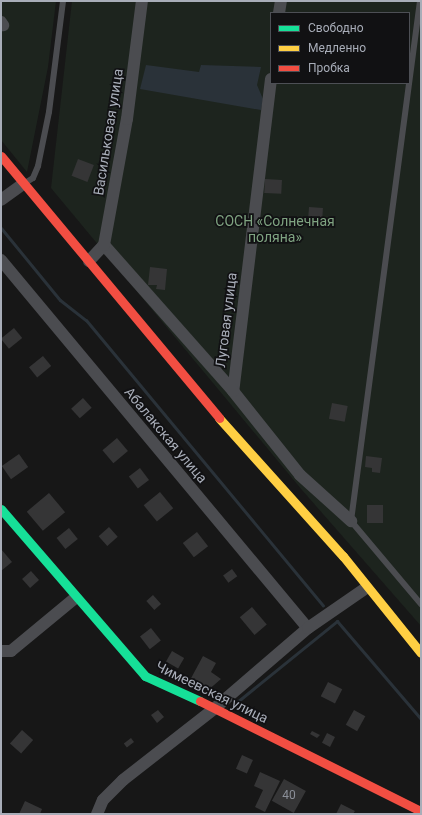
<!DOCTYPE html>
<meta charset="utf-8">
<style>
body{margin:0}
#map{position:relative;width:422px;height:815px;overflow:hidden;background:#171717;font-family:Roboto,sans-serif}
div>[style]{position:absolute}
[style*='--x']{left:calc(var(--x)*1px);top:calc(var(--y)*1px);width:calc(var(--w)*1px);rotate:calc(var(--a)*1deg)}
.green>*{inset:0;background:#1d241e}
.water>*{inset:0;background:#2a3239}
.stream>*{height:3px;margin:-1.5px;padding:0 1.5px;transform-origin:1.5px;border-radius:1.5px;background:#2a3239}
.building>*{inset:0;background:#353536;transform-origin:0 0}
.lane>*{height:6px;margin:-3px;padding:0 3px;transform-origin:3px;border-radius:3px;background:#4b4c50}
.street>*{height:12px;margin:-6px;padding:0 6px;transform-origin:6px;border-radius:6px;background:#4b4c50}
.fast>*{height:9px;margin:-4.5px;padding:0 4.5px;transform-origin:4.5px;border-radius:4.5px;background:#16e098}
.slow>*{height:9px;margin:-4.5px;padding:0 4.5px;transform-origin:4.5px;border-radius:4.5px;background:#ffcf43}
.jam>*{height:9px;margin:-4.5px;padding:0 4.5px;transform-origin:4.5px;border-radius:4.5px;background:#f24e42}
span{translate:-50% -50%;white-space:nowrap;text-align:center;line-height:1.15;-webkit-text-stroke:3.5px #111113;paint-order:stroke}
.number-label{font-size:12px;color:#8b8f98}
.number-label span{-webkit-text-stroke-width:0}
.street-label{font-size:14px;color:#a8adb8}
.park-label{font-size:14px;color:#7fa381}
.frame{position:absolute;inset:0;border:2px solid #a8adb8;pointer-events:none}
.legend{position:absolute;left:270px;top:12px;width:140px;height:72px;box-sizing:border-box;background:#111113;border:1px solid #4d4f55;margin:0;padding:5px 7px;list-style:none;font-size:12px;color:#a8adb8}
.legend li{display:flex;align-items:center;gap:8px;height:20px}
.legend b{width:20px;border:1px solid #4d4f55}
</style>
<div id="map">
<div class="green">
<i style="clip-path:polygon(1px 1px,56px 1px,48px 67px,27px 172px,1px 140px)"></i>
<i style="clip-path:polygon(evenodd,72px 1px,421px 1px,421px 626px,302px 490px,51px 188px,72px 1px,271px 13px,409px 13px,409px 83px,271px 83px,271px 13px)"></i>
</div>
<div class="water">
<i style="clip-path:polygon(146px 65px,199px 72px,201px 65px,261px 67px,257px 85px,263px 99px,261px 110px,140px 89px)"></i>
</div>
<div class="stream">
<i style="--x:1;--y:228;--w:93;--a:50.7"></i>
<i style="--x:60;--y:300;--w:33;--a:38"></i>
<i style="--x:86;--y:320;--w:371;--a:50.3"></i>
<i style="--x:237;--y:702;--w:129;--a:-39"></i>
<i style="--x:337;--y:621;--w:129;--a:49.4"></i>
</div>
<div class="building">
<i style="left:78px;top:159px;width:17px;height:18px;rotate:21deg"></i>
<i style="left:265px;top:179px;width:17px;height:14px;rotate:3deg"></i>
<i style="left:309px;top:207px;width:14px;height:18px;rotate:4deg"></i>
<i style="clip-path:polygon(150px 267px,167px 269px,165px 290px,156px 289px,157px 285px,148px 285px)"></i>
<i style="left:14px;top:328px;width:13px;height:17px;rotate:51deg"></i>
<i style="left:43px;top:356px;width:13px;height:18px;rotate:51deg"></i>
<i style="left:83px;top:398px;width:13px;height:16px;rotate:48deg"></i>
<i style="left:332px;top:403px;width:16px;height:16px;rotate:11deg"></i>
<i style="left:117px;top:438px;width:17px;height:19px;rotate:50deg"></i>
<i style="left:19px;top:454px;width:16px;height:21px;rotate:55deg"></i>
<i style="clip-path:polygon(366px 456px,382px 458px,380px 473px,372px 472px,372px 468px,365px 467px)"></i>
<i style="left:140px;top:468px;width:15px;height:14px;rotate:53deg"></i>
<i style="left:160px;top:492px;width:21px;height:21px;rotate:51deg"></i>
<i style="left:49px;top:493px;width:25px;height:29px;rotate:50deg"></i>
<i style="left:367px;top:505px;width:16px;height:18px"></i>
<i style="left:109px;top:527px;width:13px;height:14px;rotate:48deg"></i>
<i style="left:69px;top:528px;width:14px;height:16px;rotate:51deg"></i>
<i style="left:197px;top:532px;width:18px;height:18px;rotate:52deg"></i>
<i style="clip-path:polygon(1px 549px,12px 562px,1px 571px)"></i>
<i style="left:232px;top:569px;width:9px;height:11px;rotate:54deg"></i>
<i style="left:31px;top:571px;width:12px;height:12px;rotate:48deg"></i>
<i style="left:153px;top:595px;width:12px;height:9px;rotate:48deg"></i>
<i style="left:252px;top:607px;width:23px;height:16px;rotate:50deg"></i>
<i style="left:151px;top:628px;width:16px;height:14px;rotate:52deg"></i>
<i style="left:172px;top:651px;width:14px;height:12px;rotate:30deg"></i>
<i style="clip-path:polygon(203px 656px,216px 663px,211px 672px,221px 679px,207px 691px,189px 682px)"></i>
<i style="left:328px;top:682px;width:16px;height:16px;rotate:27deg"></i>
<i style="clip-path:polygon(158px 710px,164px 717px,157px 723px,151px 715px)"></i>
<i style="left:354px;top:710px;width:13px;height:17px;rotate:29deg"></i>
<i style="left:22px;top:730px;width:15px;height:18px;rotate:42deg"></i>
<i style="clip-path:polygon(312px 731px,320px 735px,317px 738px,310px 734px)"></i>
<i style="left:327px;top:733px;width:9px;height:11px;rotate:27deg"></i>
<i style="left:131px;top:738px;width:5px;height:9px;rotate:53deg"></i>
<i style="left:242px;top:755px;width:12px;height:15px;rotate:24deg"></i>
<i style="clip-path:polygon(260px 772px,280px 781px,265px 812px,255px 807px,263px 790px,254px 786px)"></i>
<i style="left:284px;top:779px;width:25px;height:25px;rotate:29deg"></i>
<i style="clip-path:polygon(25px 801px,42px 809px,40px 814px,19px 814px)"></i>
<i style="clip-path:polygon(341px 804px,355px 811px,353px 814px,336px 814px)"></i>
</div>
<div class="lane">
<i style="--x:420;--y:1;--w:525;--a:97.56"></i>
<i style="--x:351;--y:521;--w:109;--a:49.9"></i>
<i style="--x:25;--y:183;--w:9;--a:-32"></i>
<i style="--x:33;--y:178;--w:13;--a:-67"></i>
<i style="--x:38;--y:166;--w:55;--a:-78.5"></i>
<i style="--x:49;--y:112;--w:112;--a:-82.8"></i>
</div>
<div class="street">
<i style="--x:279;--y:13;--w:12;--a:-81"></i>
<i style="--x:1;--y:22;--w:4;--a:56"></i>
<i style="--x:271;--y:79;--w:314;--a:96.9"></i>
<i style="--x:233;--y:391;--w:107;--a:51.4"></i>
<i style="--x:300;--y:475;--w:69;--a:42"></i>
<i style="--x:1;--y:200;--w:27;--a:-36"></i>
<i style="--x:104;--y:245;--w:195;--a:48.5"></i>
<i style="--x:1;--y:260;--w:479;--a:50.2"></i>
<i style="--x:89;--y:261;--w:22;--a:-47"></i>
<i style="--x:104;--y:245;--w:128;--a:-79.7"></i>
<i style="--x:127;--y:119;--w:119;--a:-82.8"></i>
<i style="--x:1;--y:651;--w:10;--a:0"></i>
<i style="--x:11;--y:651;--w:83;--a:-39.6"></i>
<i style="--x:97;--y:814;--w:15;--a:-67"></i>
<i style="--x:103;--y:800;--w:28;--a:-45"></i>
<i style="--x:123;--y:780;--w:117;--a:-38"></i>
<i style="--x:215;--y:708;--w:123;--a:-40.7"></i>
<i style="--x:308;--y:628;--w:70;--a:-34.6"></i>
</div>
<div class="fast">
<i style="--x:1;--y:509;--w:221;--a:49.2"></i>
<i style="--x:145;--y:676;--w:60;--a:24.4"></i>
</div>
<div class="slow">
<i style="--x:219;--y:418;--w:186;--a:48.1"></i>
<i style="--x:343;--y:556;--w:124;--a:51.2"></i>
</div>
<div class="jam">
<i style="--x:1;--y:156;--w:341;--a:50.2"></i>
<i style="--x:200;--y:701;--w:247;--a:26.5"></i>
</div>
<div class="number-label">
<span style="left:289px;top:796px">40</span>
</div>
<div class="street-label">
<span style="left:108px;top:132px;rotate:-81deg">Васильковая улица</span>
<span style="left:226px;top:320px;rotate:-83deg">Луговая улица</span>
<span style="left:166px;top:435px;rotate:50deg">Абалакская улица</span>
<span style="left:212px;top:692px;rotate:26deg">Чимеевская улица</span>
</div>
<div class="park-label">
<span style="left:275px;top:229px">СОСН «Солнечная<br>поляна»</span>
</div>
<div class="frame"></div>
<ul class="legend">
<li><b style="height:5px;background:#16e098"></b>Свободно</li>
<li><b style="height:5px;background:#ffcf43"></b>Медленно</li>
<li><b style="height:5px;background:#f24e42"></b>Пробка</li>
</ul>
</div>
